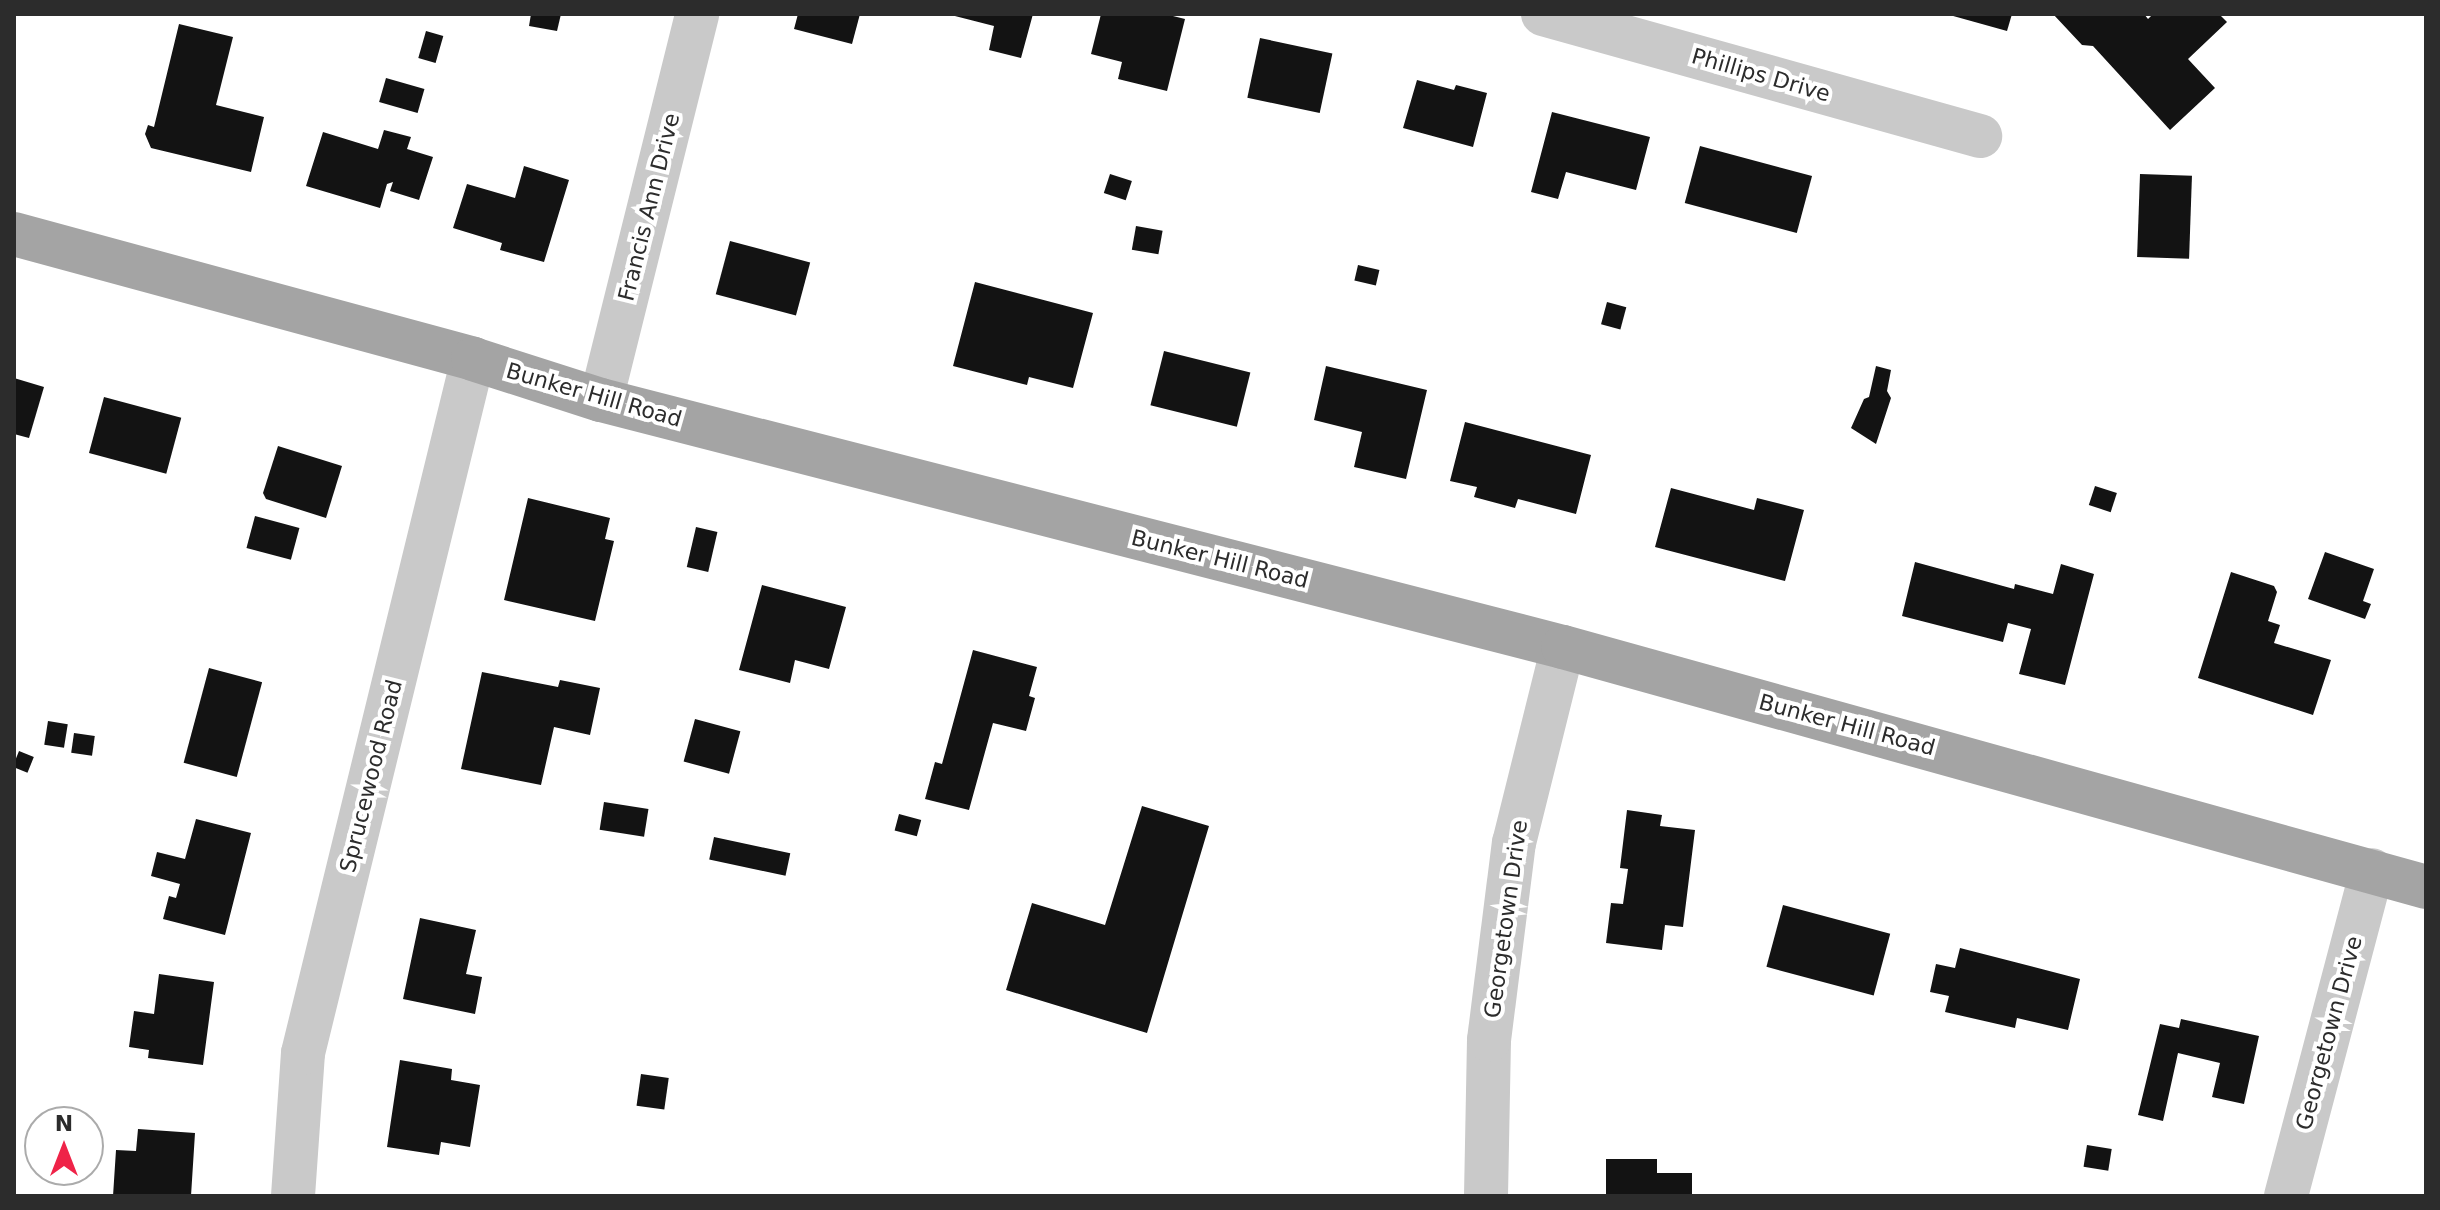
<!DOCTYPE html>
<style>
body{margin:0}
#map{position:relative;width:2440px;height:1210px;overflow:hidden;background:#fff;font-family:"DejaVu Sans",sans-serif}
div>[style]{position:absolute}
[style*='--x']{left:calc(var(--x)*1px);top:calc(var(--y)*1px);width:calc(var(--w)*1px);rotate:calc(var(--a)*1deg)}
.building>*{inset:0;background:#131313;transform-origin:0 0}
.minor>*{height:44px;margin:-22px;padding:0 22px;transform-origin:22px;border-radius:22px;background:#c9c9c9}
.major>*{height:44px;margin:-22px;padding:0 22px;transform-origin:22px;border-radius:22px;background:#a4a4a4}
span{translate:-50% -50%;white-space:nowrap;text-align:center;line-height:1.15;-webkit-text-stroke:8px #fff;paint-order:stroke}
.street-label{font-size:22px;color:#2c2c2c}
.frame{position:absolute;inset:0;border:16px solid #2c2c2c;pointer-events:none}
.north{position:absolute;left:24px;top:1106px;width:80px;height:80px;box-sizing:border-box;background:#fff;border:2px solid #ababab;border-radius:50%;rotate:0deg;font-size:22px;font-weight:700;line-height:32px;text-align:center;color:#2c2c2c}
.north::after{content:'';display:block;margin:auto;width:28px;height:36px;background:#ef2348;clip-path:polygon(50% 0,100% 100%,50% 72%,0 100%)}
</style>
<div id="map">
<div class="building">
<i style="clip-path:polygon(531px 14px,561px 14px,557px 31px,529px 26px)"></i>
<i style="clip-path:polygon(798px 14px,860px 14px,852px 44px,794px 29px)"></i>
<i style="clip-path:polygon(1033px 14px,1021px 58px,989px 50px,994px 26px,951px 15px)"></i>
<i style="clip-path:polygon(1101px 14px,1165px 14px,1185px 19px,1167px 91px,1118px 79px,1122px 62px,1091px 54px)"></i>
<i style="clip-path:polygon(1946px 14px,2012px 14px,2007px 31px)"></i>
<i style="clip-path:polygon(2053px 14px,2144px 14px,2148px 19px,2153px 14px,2219px 14px,2227px 22px,2188px 59px,2215px 88px,2170px 130px,2093px 46px,2082px 45px)"></i>
<i style="clip-path:polygon(179px 24px,233px 37px,216px 105px,264px 117px,251px 172px,151px 148px,145px 134px,148px 125px,154px 127px)"></i>
<i style="left:426px;top:31px;width:18px;height:28px;rotate:16deg"></i>
<i style="left:1260px;top:38px;width:74px;height:61px;rotate:12deg"></i>
<i style="left:386px;top:78px;width:40px;height:25px;rotate:16deg"></i>
<i style="clip-path:polygon(1417px 80px,1454px 90px,1456px 85px,1487px 93px,1473px 147px,1403px 128px)"></i>
<i style="clip-path:polygon(1552px 112px,1650px 137px,1636px 190px,1566px 172px,1558px 199px,1531px 192px)"></i>
<i style="clip-path:polygon(384px 130px,411px 137px,407px 149px,433px 157px,419px 200px,390px 191px,393px 182px,387px 184px,380px 208px,306px 186px,323px 132px,378px 149px)"></i>
<i style="left:1700px;top:146px;width:116px;height:59px;rotate:15deg"></i>
<i style="clip-path:polygon(524px 166px,569px 180px,544px 262px,500px 250px,502px 243px,453px 228px,467px 184px,515px 198px)"></i>
<i style="left:1110px;top:174px;width:23px;height:20px;rotate:18deg"></i>
<i style="left:2140px;top:174px;width:52px;height:83px;rotate:2deg"></i>
<i style="left:1136px;top:226px;width:27px;height:24px;rotate:10deg"></i>
<i style="left:730px;top:241px;width:83px;height:55px;rotate:15deg"></i>
<i style="left:1358px;top:265px;width:22px;height:16px;rotate:13deg"></i>
<i style="clip-path:polygon(975px 282px,1093px 313px,1073px 388px,1029px 377px,1027px 385px,953px 366px)"></i>
<i style="left:1607px;top:302px;width:20px;height:23px;rotate:15deg"></i>
<i style="left:1164px;top:351px;width:89px;height:56px;rotate:14deg"></i>
<i style="clip-path:polygon(1326px 366px,1427px 390px,1406px 479px,1354px 467px,1362px 432px,1314px 420px)"></i>
<i style="clip-path:polygon(1876px 366px,1891px 370px,1887px 391px,1891px 398px,1876px 444px,1851px 428px,1864px 399px,1869px 397px)"></i>
<i style="clip-path:polygon(14px 378px,44px 387px,29px 438px,14px 434px)"></i>
<i style="left:104px;top:397px;width:80px;height:58px;rotate:15deg"></i>
<i style="clip-path:polygon(1465px 422px,1591px 455px,1576px 514px,1518px 499px,1515px 508px,1474px 497px,1477px 487px,1450px 481px)"></i>
<i style="clip-path:polygon(278px 446px,342px 466px,326px 518px,266px 499px,263px 493px)"></i>
<i style="left:2095px;top:486px;width:23px;height:20px;rotate:18deg"></i>
<i style="clip-path:polygon(1671px 488px,1754px 510px,1757px 498px,1804px 510px,1785px 581px,1655px 547px)"></i>
<i style="clip-path:polygon(528px 498px,610px 518px,605px 539px,614px 541px,595px 621px,504px 600px)"></i>
<i style="left:255px;top:516px;width:46px;height:33px;rotate:15deg"></i>
<i style="left:696px;top:527px;width:22px;height:41px;rotate:13deg"></i>
<i style="clip-path:polygon(2325px 552px,2374px 569px,2363px 601px,2371px 604px,2365px 619px,2308px 599px)"></i>
<i style="clip-path:polygon(1915px 562px,2014px 589px,2015px 584px,2053px 594px,2061px 564px,2094px 574px,2065px 685px,2019px 674px,2031px 629px,2008px 623px,2003px 642px,1902px 616px)"></i>
<i style="clip-path:polygon(2231px 572px,2274px 586px,2277px 592px,2268px 621px,2280px 625px,2274px 643px,2331px 660px,2313px 715px,2198px 678px)"></i>
<i style="clip-path:polygon(762px 585px,846px 607px,829px 669px,795px 660px,790px 683px,739px 670px)"></i>
<i style="clip-path:polygon(973px 650px,1037px 667px,1029px 696px,1035px 698px,1026px 731px,993px 723px,969px 810px,925px 799px,935px 762px,942px 764px)"></i>
<i style="left:209px;top:668px;width:55px;height:98px;rotate:15deg"></i>
<i style="clip-path:polygon(482px 672px,558px 687px,560px 680px,600px 688px,590px 735px,554px 727px,541px 785px,461px 769px)"></i>
<i style="left:695px;top:719px;width:47px;height:44px;rotate:15deg"></i>
<i style="left:48px;top:721px;width:20px;height:24px;rotate:9deg"></i>
<i style="left:74px;top:733px;width:21px;height:20px;rotate:8deg"></i>
<i style="left:19px;top:751px;width:16px;height:17px;rotate:22deg"></i>
<i style="left:604px;top:802px;width:45px;height:28px;rotate:9deg"></i>
<i style="clip-path:polygon(1142px 806px,1209px 826px,1147px 1033px,1006px 990px,1032px 903px,1105px 925px)"></i>
<i style="clip-path:polygon(1627px 810px,1662px 815px,1660px 826px,1695px 830px,1683px 927px,1665px 925px,1662px 950px,1606px 943px,1611px 903px,1623px 904px,1628px 869px,1620px 868px)"></i>
<i style="left:899px;top:814px;width:23px;height:17px;rotate:15deg"></i>
<i style="clip-path:polygon(196px 819px,251px 833px,225px 935px,163px 919px,169px 896px,176px 898px,180px 884px,151px 876px,157px 852px,185px 859px)"></i>
<i style="left:714px;top:837px;width:78px;height:23px;rotate:12deg"></i>
<i style="left:1783px;top:905px;width:111px;height:64px;rotate:15deg"></i>
<i style="clip-path:polygon(420px 918px,476px 930px,466px 974px,482px 977px,475px 1014px,403px 999px)"></i>
<i style="clip-path:polygon(1960px 948px,2080px 979px,2068px 1030px,2017px 1018px,2015px 1028px,1945px 1012px,1949px 996px,1930px 992px,1936px 964px,1955px 968px)"></i>
<i style="clip-path:polygon(159px 974px,214px 982px,203px 1065px,148px 1058px,149px 1050px,129px 1047px,134px 1011px,154px 1014px)"></i>
<i style="clip-path:polygon(2181px 1019px,2259px 1036px,2244px 1104px,2212px 1097px,2220px 1063px,2178px 1053px,2163px 1121px,2138px 1115px,2160px 1024px,2179px 1028px)"></i>
<i style="clip-path:polygon(400px 1060px,452px 1069px,451px 1080px,480px 1085px,470px 1147px,441px 1142px,439px 1155px,387px 1147px)"></i>
<i style="left:641px;top:1074px;width:28px;height:32px;rotate:8deg"></i>
<i style="clip-path:polygon(138px 1129px,195px 1133px,191px 1196px,113px 1196px,116px 1150px,136px 1151px)"></i>
<i style="left:2087px;top:1145px;width:25px;height:22px;rotate:9deg"></i>
<i style="clip-path:polygon(1606px 1159px,1657px 1159px,1657px 1173px,1692px 1173px,1692px 1196px,1606px 1196px)"></i>
</div>
<div class="minor">
<i style="--x:1543;--y:14;--w:454;--a:15.6"></i>
<i style="--x:601;--y:400;--w:398;--a:-76"></i>
<i style="--x:293;--y:1196;--w:143;--a:-86"></i>
<i style="--x:303;--y:1053;--w:715;--a:-76.24"></i>
<i style="--x:1486;--y:1196;--w:156;--a:-88.9"></i>
<i style="--x:1489;--y:1040;--w:199;--a:-82.8"></i>
<i style="--x:1514;--y:843;--w:202;--a:-76"></i>
<i style="--x:2286;--y:1196;--w:337;--a:-75.2"></i>
</div>
<div class="major">
<i style="--x:14;--y:234;--w:476;--a:15.2"></i>
<i style="--x:473;--y:359;--w:134;--a:17.8"></i>
<i style="--x:601;--y:400;--w:993;--a:14.4"></i>
<i style="--x:1563;--y:647;--w:896;--a:15.54"></i>
</div>
<div class="street-label">
<span style="left:1761px;top:75px;rotate:16deg">Phillips Drive</span>
<span style="left:649px;top:207px;rotate:-76deg">Francis Ann Drive</span>
<span style="left:594px;top:395px;rotate:16deg">Bunker Hill Road</span>
<span style="left:1220px;top:559px;rotate:14deg">Bunker Hill Road</span>
<span style="left:1847px;top:725px;rotate:15deg">Bunker Hill Road</span>
<span style="left:371px;top:776px;rotate:-76deg">Sprucewood Road</span>
<span style="left:1506px;top:919px;rotate:-82deg">Georgetown Drive</span>
<span style="left:2329px;top:1033px;rotate:-75deg">Georgetown Drive</span>
</div>
<div class="frame"></div>
<div class="north">N</div>
</div>
